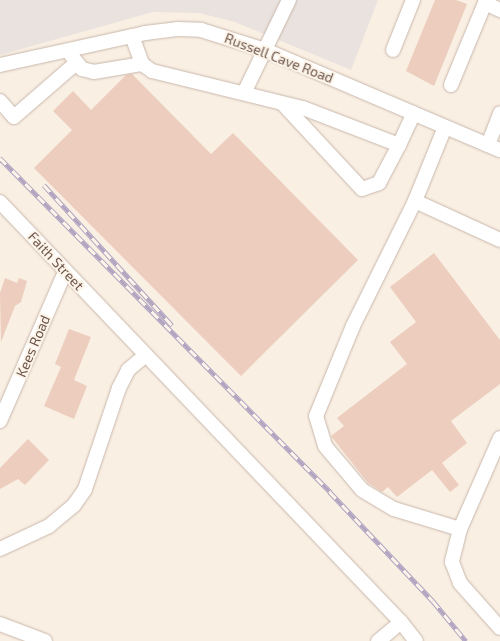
<!DOCTYPE html>
<style>
body{margin:0}
#map{position:relative;width:500px;height:641px;overflow:hidden;background:#f9efe3;font-family:"Exo 2",sans-serif}
div>[style]{position:absolute}
[style*='--x']{left:calc(var(--x)*1px);top:calc(var(--y)*1px);width:calc(var(--w)*1px);rotate:calc(var(--a)*1deg)}
.industrial>*{inset:0;background:#e9e2de}
.building>*{inset:0;background:#eccdbe}
.roads{filter:drop-shadow(0 0 1px #c9b7ab) drop-shadow(0 0 1px #c9b7ab)}
.minor>*{height:14px;margin:-7px;padding:0 7px;transform-origin:7px;border-radius:7px;background:#fff}
.rail>*{height:4.5px;margin-top:-2.25px;transform-origin:0;background:repeating-linear-gradient(90deg,#fdf4e9 0 9px,#b1a4c1 0 18px);box-sizing:border-box;border-block:1px solid #b1a4c1}
span{translate:-50% -50%;white-space:nowrap;text-align:center;line-height:1.15;-webkit-text-stroke:4px #fdf4e9;paint-order:stroke}
.street-label{font-size:14px;color:#6e564c}
</style>
<div id="map">
<div class="industrial">
<i style="clip-path:polygon(0 0,378px 0,351px 70px,235px 22px,199px 13px,153px 12px,0 55px)"></i>
</div>
<div class="building">
<i style="clip-path:polygon(435px 0,456px 0,467px 4px,434px 86px,406px 71px)"></i>
<i style="clip-path:polygon(132px 74px,211px 154px,233px 133px,358px 260px,241px 376px,34px 168px,72px 130px,53px 111px,73px 91px,91px 110px,126px 75px)"></i>
<i style="clip-path:polygon(434px 253px,500px 340px,500px 384px,451px 421px,467px 443px,442px 463px,459px 485px,450px 492px,432px 470px,397px 497px,388px 487px,382px 492px,368px 483px,331px 436px,344px 426px,337px 418px,407px 364px,390px 342px,416px 322px,390px 287px)"></i>
<i style="clip-path:polygon(5px 278px,17px 283px,19px 278px,27px 281px,21px 302px,15px 306px,1px 342px,0 293px)"></i>
<i style="clip-path:polygon(69px 329px,91px 337px,74px 380px,87px 386px,74px 419px,44px 406px,61px 367px,55px 364px)"></i>
<i style="clip-path:polygon(28px 439px,49px 460px,25px 485px,18px 479px,0 489px,0 468px)"></i>
</div>
<div class="roads">
<div class="minor">
<i style="--x:132;--y:36;--w:30;--a:70"></i>
<i style="--x:142;--y:64;--w:12;--a:35"></i>
<i style="--x:152;--y:71;--w:155;--a:13.8"></i>
<i style="--x:303;--y:108;--w:103;--a:21.1"></i>
<i style="--x:399;--y:145;--w:35;--a:-65"></i>
<i style="--x:393;--y:50;--w:54;--a:-68.2"></i>
<i style="--x:71;--y:55;--w:18;--a:52"></i>
<i style="--x:82;--y:69;--w:12;--a:14"></i>
<i style="--x:94;--y:72;--w:49;--a:-9.5"></i>
<i style="--x:0;--y:65;--w:148;--a:-12.4"></i>
<i style="--x:145;--y:33;--w:32;--a:-7"></i>
<i style="--x:177;--y:29;--w:24;--a:2"></i>
<i style="--x:201;--y:30;--w:67;--a:17.4"></i>
<i style="--x:265;--y:50;--w:255;--a:23.1"></i>
<i style="--x:451;--y:85;--w:89;--a:-67.5"></i>
<i style="--x:485;--y:3;--w:17;--a:25"></i>
<i style="--x:244;--y:93;--w:103;--a:-64.2"></i>
<i style="--x:0;--y:101;--w:21;--a:49"></i>
<i style="--x:14;--y:117;--w:81;--a:-41"></i>
<i style="--x:283;--y:104;--w:116;--a:47.1"></i>
<i style="--x:362;--y:189;--w:18;--a:-19"></i>
<i style="--x:379;--y:183;--w:43;--a:-62.2"></i>
<i style="--x:445;--y:127;--w:80;--a:112.1"></i>
<i style="--x:415;--y:201;--w:140;--a:116.4"></i>
<i style="--x:353;--y:326;--w:97;--a:112.3"></i>
<i style="--x:316;--y:416;--w:31;--a:73"></i>
<i style="--x:325;--y:446;--w:57;--a:49.9"></i>
<i style="--x:362;--y:490;--w:37;--a:31"></i>
<i style="--x:394;--y:509;--w:69;--a:16.9"></i>
<i style="--x:488;--y:145;--w:34;--a:-69"></i>
<i style="--x:415;--y:201;--w:94;--a:24.6"></i>
<i style="--x:0;--y:202;--w:581;--a:46.33"></i>
<i style="--x:401;--y:622;--w:30;--a:140"></i>
<i style="--x:0;--y:421;--w:163;--a:-66.4"></i>
<i style="--x:500;--y:438;--w:99;--a:113.7"></i>
<i style="--x:460;--y:529;--w:34;--a:104"></i>
<i style="--x:452;--y:562;--w:22;--a:69"></i>
<i style="--x:460;--y:583;--w:60;--a:48.4"></i>
<i style="--x:0;--y:549;--w:54;--a:-25.1"></i>
<i style="--x:49;--y:526;--w:33;--a:-40"></i>
<i style="--x:74;--y:505;--w:19;--a:-55"></i>
<i style="--x:85;--y:489;--w:107;--a:-71.4"></i>
<i style="--x:119;--y:388;--w:20;--a:-63"></i>
<i style="--x:128;--y:370;--w:23;--a:-40"></i>
<i style="--x:401;--y:622;--w:24;--a:52"></i>
<i style="--x:0;--y:624;--w:48;--a:20.7"></i>
</div>
</div>
<div class="rail">
<i style="--x:0;--y:158;--w:470;--a:45.3"></i>
<i style="--x:330;--y:492;--w:150;--a:46.6"></i>
<i style="--x:433;--y:601;--w:52;--a:50.5"></i>
<i style="--x:44;--y:185;--w:190;--a:47.6"></i>
</div>
<div class="street-label">
<span style="left:279px;top:58px;rotate:21deg">Russell Cave Road</span>
<span style="left:56px;top:261px;rotate:47deg">Faith Street</span>
<span style="left:33px;top:346px;rotate:-67deg">Kees Road</span>
</div>
</div>
